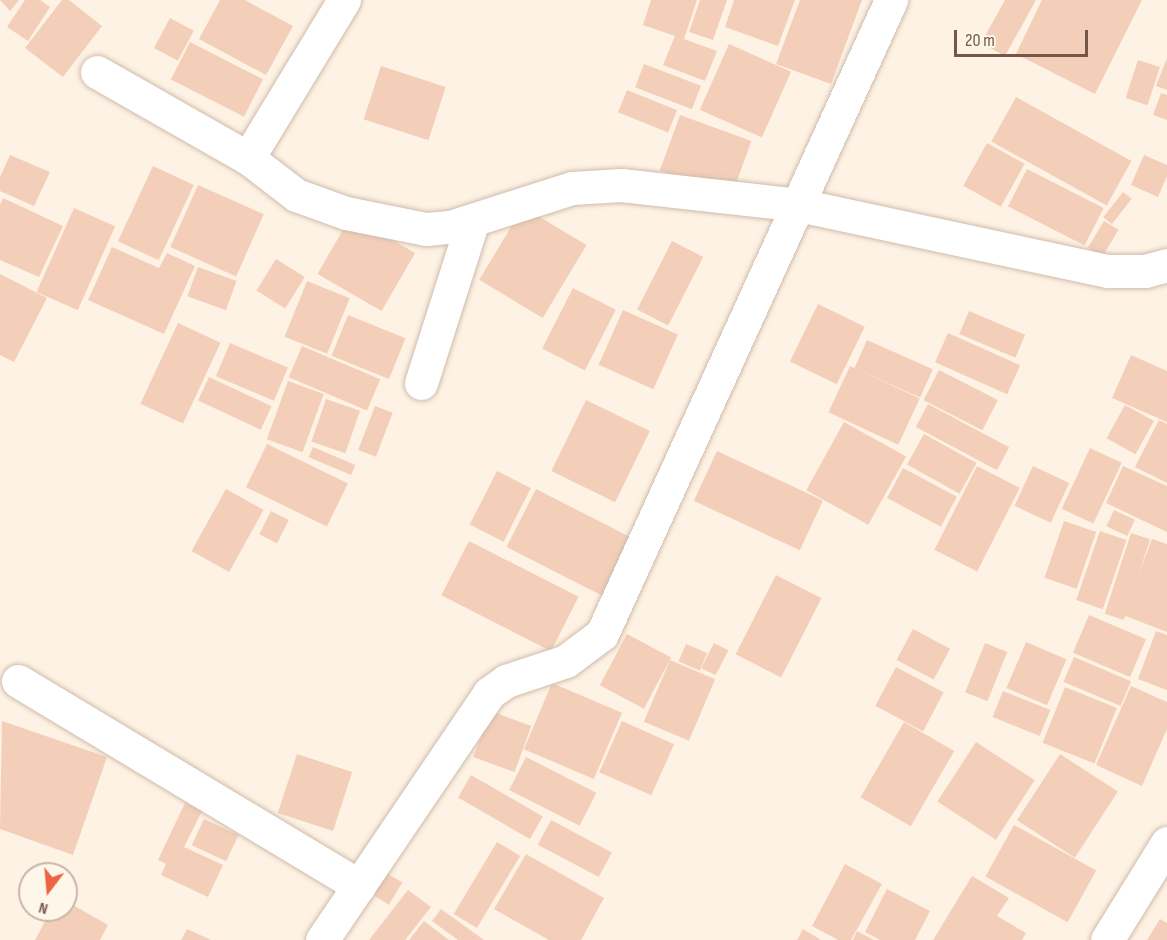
<!DOCTYPE html>
<style>
body{margin:0}
#map{position:relative;width:1167px;height:940px;overflow:hidden;background:#fdf2e3;font-family:"Sofia Sans Condensed",sans-serif}
div>[style]{position:absolute}
[style*='--x']{left:calc(var(--x)*1px);top:calc(var(--y)*1px);width:calc(var(--w)*1px);rotate:calc(var(--a)*1deg)}
.building>*{inset:0;background:#f3cfba;transform-origin:0 0}
.roads{filter:drop-shadow(0 0 2px #d0bbac) drop-shadow(0 0 2px #d0bbac)}
.street>*{height:33px;margin:-16.5px;padding:0 16.5px;transform-origin:16.5px;border-radius:16.5px;background:#fff}
.secondary>*{height:33px;margin:-16.5px;padding:0 16.5px;transform-origin:16.5px;border-radius:16.5px;background:#fff}
span{translate:-50% -50%;white-space:nowrap;text-align:center;line-height:1.15;-webkit-text-stroke:6px #fff6ea;paint-order:stroke}
.north{position:absolute;left:18px;top:862px;width:60px;height:60px;box-sizing:border-box;background:#fff6ea;border:2px solid #c8b6a9;border-radius:50%;rotate:196deg;font-size:16px;font-weight:700;line-height:24px;text-align:center;color:#755748}
.north::after{content:'';display:block;margin:auto;width:21px;height:27px;background:#ea6445;clip-path:polygon(50% 0,100% 100%,50% 72%,0 100%)}
.scale{position:absolute;left:954px;top:30px;width:134px;height:27px;box-sizing:border-box;border:3px solid #755748;border-top:0;padding-left:8px;font-size:18px;line-height:21px;white-space:nowrap;color:#755748;-webkit-text-stroke:4px #fff6ea;paint-order:stroke}
</style>
<div id="map">
<div class="building">
<i style="clip-path:polygon(0 0,19px 0,10px 11px)"></i>
<i style="clip-path:polygon(25px 0,40px 0,50px 7px,28px 41px,7px 27px)"></i>
<i style="clip-path:polygon(62px 0,69px 0,102px 26px,63px 77px,25px 48px)"></i>
<i style="clip-path:polygon(220px 0,245px 0,293px 26px,266px 75px,199px 39px)"></i>
<i style="clip-path:polygon(651px 0,697px 0,684px 39px,717px 51px,705px 81px,663px 65px,675px 36px,643px 25px)"></i>
<i style="clip-path:polygon(700px 0,727px 0,713px 40px,689px 32px)"></i>
<i style="clip-path:polygon(734px 0,795px 0,778px 46px,725px 27px)"></i>
<i style="clip-path:polygon(800px 0,862px 0,831px 84px,776px 64px)"></i>
<i style="clip-path:polygon(1005px 0,1036px 0,1005px 56px,981px 43px)"></i>
<i style="clip-path:polygon(1042px 0,1142px 0,1095px 94px,1016px 54px)"></i>
<i style="left:170px;top:18px;width:27px;height:34px;rotate:28deg"></i>
<i style="left:190px;top:42px;width:82px;height:42px;rotate:27deg"></i>
<i style="left:729px;top:44px;width:68px;height:72px;rotate:24deg"></i>
<i style="clip-path:polygon(1167px 58px,1167px 90px,1156px 86px)"></i>
<i style="left:1138px;top:60px;width:23px;height:40px;rotate:18deg"></i>
<i style="left:644px;top:64px;width:61px;height:25px;rotate:21deg"></i>
<i style="left:381px;top:66px;width:68px;height:56px;rotate:18deg"></i>
<i style="left:627px;top:90px;width:54px;height:24px;rotate:22deg"></i>
<i style="clip-path:polygon(1161px 93px,1167px 95px,1167px 120px,1153px 115px)"></i>
<i style="left:1016px;top:97px;width:132px;height:51px;rotate:29deg"></i>
<i style="left:680px;top:115px;width:76px;height:59px;rotate:20deg"></i>
<i style="left:987px;top:143px;width:43px;height:49px;rotate:29deg"></i>
<i style="clip-path:polygon(10px 155px,50px 172px,34px 206px,0 191px,0 177px)"></i>
<i style="clip-path:polygon(1144px 155px,1167px 165px,1167px 176px,1158px 197px,1131px 185px)"></i>
<i style="left:153px;top:166px;width:45px;height:83px;rotate:25deg"></i>
<i style="left:1027px;top:169px;width:86px;height:42px;rotate:27deg"></i>
<i style="left:198px;top:185px;width:72px;height:68px;rotate:24deg"></i>
<i style="left:1123px;top:192px;width:11px;height:32px;rotate:38deg"></i>
<i style="clip-path:polygon(3px 198px,63px 226px,39px 277px,0 260px,0 205px)"></i>
<i style="left:523px;top:207px;width:74px;height:85px;rotate:31deg"></i>
<i style="left:74px;top:208px;width:45px;height:92px;rotate:24deg"></i>
<i style="left:351px;top:216px;width:74px;height:67px;rotate:30deg"></i>
<i style="left:1104px;top:221px;width:17px;height:31px;rotate:31deg"></i>
<i style="left:672px;top:241px;width:35px;height:77px;rotate:27deg"></i>
<i style="clip-path:polygon(112px 247px,159px 268px,167px 253px,195px 266px,164px 334px,88px 300px)"></i>
<i style="left:276px;top:259px;width:34px;height:37px;rotate:32deg"></i>
<i style="left:198px;top:267px;width:41px;height:31px;rotate:20deg"></i>
<i style="clip-path:polygon(0 274px,47px 298px,14px 362px,0 355px)"></i>
<i style="left:307px;top:281px;width:46px;height:60px;rotate:22deg"></i>
<i style="left:573px;top:288px;width:48px;height:68px;rotate:27deg"></i>
<i style="left:818px;top:304px;width:52px;height:64px;rotate:26deg"></i>
<i style="left:623px;top:310px;width:60px;height:60px;rotate:24deg"></i>
<i style="left:969px;top:311px;width:61px;height:25px;rotate:23deg"></i>
<i style="left:348px;top:315px;width:62px;height:44px;rotate:22deg"></i>
<i style="left:178px;top:323px;width:47px;height:89px;rotate:25deg"></i>
<i style="left:948px;top:333px;width:79px;height:32px;rotate:24deg"></i>
<i style="left:867px;top:340px;width:72px;height:31px;rotate:24deg"></i>
<i style="left:230px;top:343px;width:63px;height:36px;rotate:23deg"></i>
<i style="left:302px;top:346px;width:85px;height:34px;rotate:23deg"></i>
<i style="clip-path:polygon(1131px 355px,1167px 371px,1167px 422px,1112px 398px)"></i>
<i style="left:850px;top:366px;width:77px;height:51px;rotate:25deg"></i>
<i style="left:939px;top:370px;width:66px;height:34px;rotate:27deg"></i>
<i style="left:209px;top:377px;width:69px;height:26px;rotate:25deg"></i>
<i style="left:288px;top:381px;width:38px;height:62px;rotate:20deg"></i>
<i style="left:326px;top:399px;width:36px;height:45px;rotate:19deg"></i>
<i style="left:586px;top:400px;width:71px;height:79px;rotate:26deg"></i>
<i style="left:928px;top:404px;width:92px;height:26px;rotate:28deg"></i>
<i style="left:1125px;top:405px;width:33px;height:38px;rotate:29deg"></i>
<i style="left:375px;top:406px;width:19px;height:47px;rotate:21deg"></i>
<i style="clip-path:polygon(1159px 420px,1167px 424px,1167px 483px,1135px 467px)"></i>
<i style="left:844px;top:422px;width:71px;height:78px;rotate:29deg"></i>
<i style="left:924px;top:434px;width:60px;height:35px;rotate:29deg"></i>
<i style="left:267px;top:444px;width:90px;height:48px;rotate:26deg"></i>
<i style="left:313px;top:447px;width:46px;height:11px;rotate:23deg"></i>
<i style="left:1090px;top:448px;width:35px;height:67px;rotate:25deg"></i>
<i style="left:717px;top:451px;width:117px;height:55px;rotate:25deg"></i>
<i style="left:977px;top:466px;width:48px;height:94px;rotate:27deg"></i>
<i style="left:1033px;top:466px;width:40px;height:44px;rotate:25deg"></i>
<i style="clip-path:polygon(1123px 466px,1167px 486px,1167px 532px,1106px 503px)"></i>
<i style="left:903px;top:468px;width:61px;height:34px;rotate:28deg"></i>
<i style="left:497px;top:471px;width:38px;height:60px;rotate:27deg"></i>
<i style="left:226px;top:489px;width:43px;height:71px;rotate:29deg"></i>
<i style="left:536px;top:489px;width:109px;height:65px;rotate:27deg"></i>
<i style="left:1114px;top:510px;width:23px;height:18px;rotate:25deg"></i>
<i style="left:271px;top:511px;width:20px;height:26px;rotate:27deg"></i>
<i style="left:1064px;top:521px;width:34px;height:60px;rotate:19deg"></i>
<i style="left:1100px;top:531px;width:28px;height:73px;rotate:19deg"></i>
<i style="left:1131px;top:533px;width:20px;height:85px;rotate:18deg"></i>
<i style="clip-path:polygon(1152px 539px,1167px 544px,1167px 632px,1123px 615px)"></i>
<i style="left:469px;top:541px;width:123px;height:61px;rotate:27deg"></i>
<i style="left:776px;top:575px;width:51px;height:89px;rotate:27deg"></i>
<i style="left:1089px;top:615px;width:62px;height:41px;rotate:23deg"></i>
<i style="left:913px;top:629px;width:42px;height:35px;rotate:28deg"></i>
<i style="clip-path:polygon(1156px 631px,1167px 635px,1167px 690px,1138px 679px)"></i>
<i style="left:627px;top:634px;width:50px;height:58px;rotate:28deg"></i>
<i style="left:1026px;top:642px;width:44px;height:50px;rotate:23deg"></i>
<i style="left:714px;top:643px;width:16px;height:28px;rotate:27deg"></i>
<i style="left:985px;top:643px;width:24px;height:53px;rotate:22deg"></i>
<i style="left:686px;top:644px;width:23px;height:19px;rotate:23deg"></i>
<i style="left:1074px;top:657px;width:62px;height:27px;rotate:23deg"></i>
<i style="left:670px;top:660px;width:49px;height:67px;rotate:23deg"></i>
<i style="left:896px;top:667px;width:54px;height:44px;rotate:28deg"></i>
<i style="left:552px;top:683px;width:76px;height:72px;rotate:23deg"></i>
<i style="clip-path:polygon(1131px 686px,1167px 702px,1167px 729px,1142px 786px,1096px 765px)"></i>
<i style="left:1065px;top:687px;width:56px;height:60px;rotate:22deg"></i>
<i style="left:1003px;top:691px;width:51px;height:28px;rotate:22deg"></i>
<i style="left:490px;top:711px;width:44px;height:49px;rotate:20deg"></i>
<i style="clip-path:polygon(2px 721px,107px 757px,73px 855px,0 829px)"></i>
<i style="left:622px;top:721px;width:57px;height:56px;rotate:24deg"></i>
<i style="left:904px;top:722px;width:58px;height:87px;rotate:30deg"></i>
<i style="left:976px;top:742px;width:70px;height:71px;rotate:33deg"></i>
<i style="left:297px;top:754px;width:58px;height:62px;rotate:18deg"></i>
<i style="left:1060px;top:754px;width:69px;height:79px;rotate:33deg"></i>
<i style="left:526px;top:757px;width:79px;height:37px;rotate:27deg"></i>
<i style="left:471px;top:775px;width:83px;height:26px;rotate:30deg"></i>
<i style="clip-path:polygon(185px 803px,202px 811px,184px 847px,223px 865px,208px 897px,161px 875px,166px 864px,158px 860px)"></i>
<i style="left:204px;top:819px;width:38px;height:29px;rotate:25deg"></i>
<i style="left:551px;top:820px;width:69px;height:28px;rotate:28deg"></i>
<i style="left:1014px;top:825px;width:94px;height:59px;rotate:29deg"></i>
<i style="left:497px;top:842px;width:27px;height:84px;rotate:31deg"></i>
<i style="clip-path:polygon(526px 854px,604px 898px,581px 940px,549px 940px,494px 909px)"></i>
<i style="clip-path:polygon(845px 864px,882px 884px,851px 940px,838px 940px,812px 926px)"></i>
<i style="left:380px;top:869px;width:26px;height:26px;rotate:31deg"></i>
<i style="clip-path:polygon(972px 876px,1009px 898px,997px 916px,1026px 933px,1022px 940px,933px 940px)"></i>
<i style="clip-path:polygon(887px 889px,930px 911px,915px 940px,880px 940px,865px 932px)"></i>
<i style="clip-path:polygon(408px 890px,431px 907px,405px 940px,369px 940px)"></i>
<i style="clip-path:polygon(66px 901px,108px 925px,100px 940px,35px 940px,51px 910px,66px 910px)"></i>
<i style="clip-path:polygon(441px 909px,484px 940px,458px 940px,432px 921px)"></i>
<i style="clip-path:polygon(1160px 919px,1167px 923px,1167px 940px,1147px 940px)"></i>
<i style="clip-path:polygon(424px 921px,449px 940px,409px 940px)"></i>
<i style="clip-path:polygon(187px 929px,211px 940px,181px 940px)"></i>
<i style="clip-path:polygon(803px 929px,821px 940px,797px 940px)"></i>
<i style="clip-path:polygon(857px 931px,874px 940px,853px 940px)"></i>
</div>
<div class="roads">
<div class="street">
<i style="--x:344;--y:0;--w:185;--a:121.3"></i>
<i style="--x:248;--y:158;--w:61;--a:37.6"></i>
<i style="--x:296;--y:195;--w:53;--a:19.8"></i>
<i style="--x:346;--y:213;--w:82;--a:11.3"></i>
<i style="--x:426;--y:229;--w:24;--a:-5"></i>
<i style="--x:450;--y:227;--w:128;--a:-17.7"></i>
<i style="--x:572;--y:188;--w:49;--a:-3.5"></i>
<i style="--x:621;--y:185;--w:179;--a:6.4"></i>
<i style="--x:799;--y:205;--w:316;--a:12.1"></i>
<i style="--x:1108;--y:271;--w:37;--a:0"></i>
<i style="--x:1145;--y:271;--w:23;--a:-15"></i>
<i style="--x:97;--y:72;--w:174;--a:29.7"></i>
<i style="--x:421;--y:383;--w:168;--a:-72.3"></i>
<i style="--x:18;--y:681;--w:398;--a:31"></i>
<i style="--x:322;--y:940;--w:298;--a:-55.9"></i>
<i style="--x:489;--y:693;--w:21;--a:-35"></i>
<i style="--x:506;--y:681;--w:63;--a:-18.4"></i>
<i style="--x:566;--y:661;--w:45;--a:-36.9"></i>
<i style="--x:602;--y:634;--w:697;--a:-65.49"></i>
</div>
<div class="secondary">
<i style="--x:1107;--y:940;--w:114;--a:-58.3"></i>
</div>
</div>
<div class="north">N</div>
<div class="scale">20 m</div>
</div>
